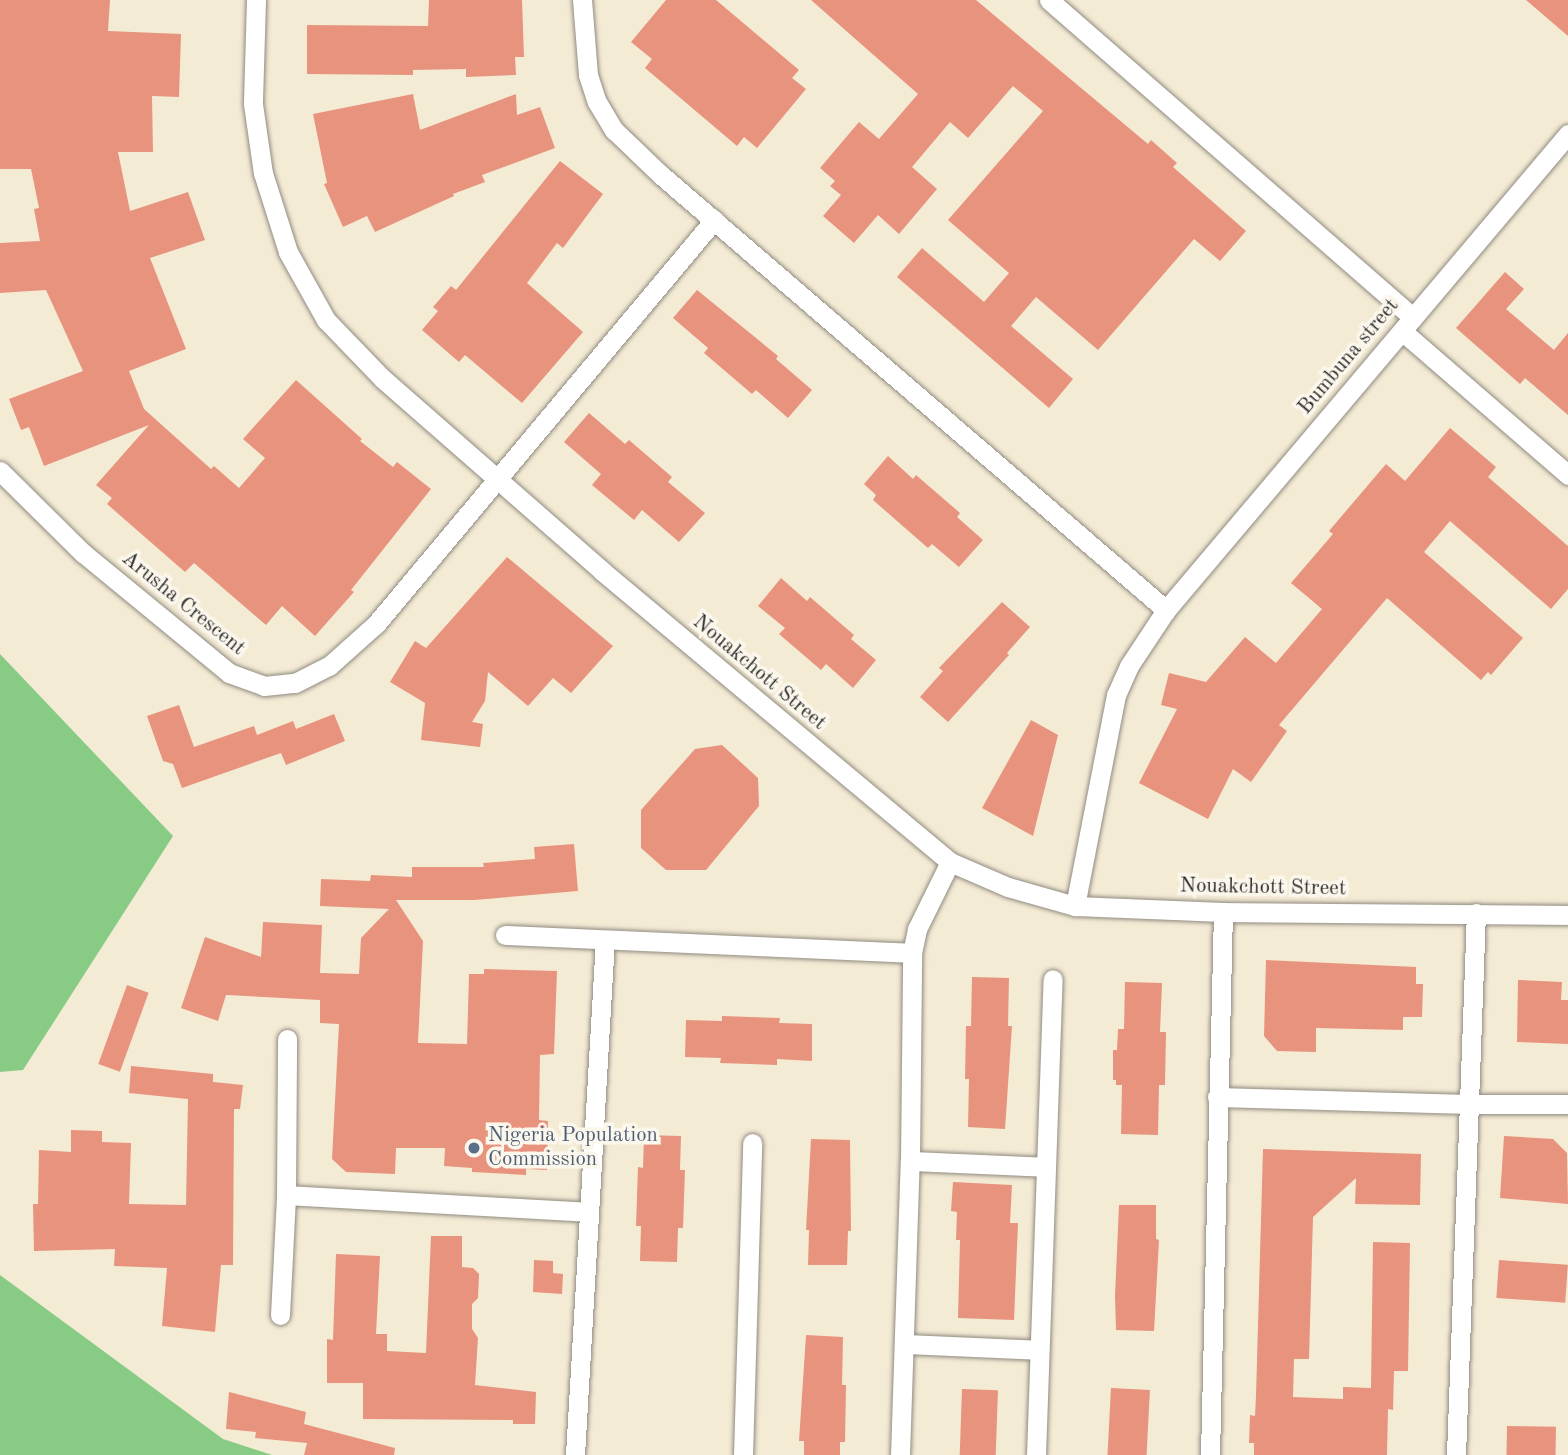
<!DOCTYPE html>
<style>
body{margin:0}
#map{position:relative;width:1568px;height:1455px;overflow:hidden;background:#f4ebd5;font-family:"Old Standard TT",serif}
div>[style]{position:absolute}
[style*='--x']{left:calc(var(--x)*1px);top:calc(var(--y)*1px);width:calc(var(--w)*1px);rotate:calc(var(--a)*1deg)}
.green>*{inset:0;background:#88cb85}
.building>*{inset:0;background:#e8937d;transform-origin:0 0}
.roads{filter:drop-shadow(0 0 2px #908b80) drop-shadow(0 0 2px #908b80)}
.minor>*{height:19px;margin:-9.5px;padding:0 9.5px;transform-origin:9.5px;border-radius:9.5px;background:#fff}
.dots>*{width:19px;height:19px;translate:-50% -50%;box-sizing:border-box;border:4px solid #fbf7ec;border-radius:50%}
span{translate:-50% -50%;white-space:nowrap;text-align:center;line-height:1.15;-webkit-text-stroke:7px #fbf7ec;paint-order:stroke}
.street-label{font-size:21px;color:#2b2b2b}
.service-label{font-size:21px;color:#4e5e75}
.left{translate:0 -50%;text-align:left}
</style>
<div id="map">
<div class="green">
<i style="clip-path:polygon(0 654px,173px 836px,23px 1070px,0 1072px)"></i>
<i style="clip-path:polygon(0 1275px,223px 1439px,272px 1455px,0 1455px)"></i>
</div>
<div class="building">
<i style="clip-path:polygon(0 0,110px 0,108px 31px,181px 34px,179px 97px,152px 96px,153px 152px,118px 152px,130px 211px,188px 192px,205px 240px,150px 258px,186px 349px,129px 371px,144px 409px,211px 469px,214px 466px,239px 488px,265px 458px,243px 439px,296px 380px,362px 439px,360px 441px,393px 467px,397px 462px,431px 489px,351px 590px,354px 592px,315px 636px,282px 606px,266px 625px,194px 563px,185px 572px,107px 504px,112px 498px,96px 485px,149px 425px,44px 466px,29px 427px,21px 430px,9px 399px,83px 371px,46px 290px,0 293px,0 243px,40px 241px,34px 209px,39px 208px,31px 169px,0 169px)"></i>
<i style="clip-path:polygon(429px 0,522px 0,524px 57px,515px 57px,516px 75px,466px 77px,466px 69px,413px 70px,413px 75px,307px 74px,307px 25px,428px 26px)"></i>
<i style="clip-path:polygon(666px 0,716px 0,799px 70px,792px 78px,806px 89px,757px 148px,744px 137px,737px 146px,645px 68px,652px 59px,631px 42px)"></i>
<i style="clip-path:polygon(811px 0,976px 0,1148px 144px,1151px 140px,1177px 163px,1173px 167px,1246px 231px,1220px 261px,1194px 239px,1098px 350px,1036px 297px,1011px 326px,1073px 379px,1049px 408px,897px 277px,922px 248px,984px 302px,1009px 273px,948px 220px,1043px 111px,1013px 86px,968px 138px,950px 122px,912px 167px,937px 189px,899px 234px,878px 215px,854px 243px,823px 216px,841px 195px,830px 186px,835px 181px,820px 168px,859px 122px,879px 139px,918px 94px)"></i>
<i style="clip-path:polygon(1526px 0,1568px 0,1568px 36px)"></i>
<i style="clip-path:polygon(413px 94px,420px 130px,516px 94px,517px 115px,540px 107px,555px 148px,482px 175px,485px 182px,453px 194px,454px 196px,375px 232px,367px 216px,343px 227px,324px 184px,327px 183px,313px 114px)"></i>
<i style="clip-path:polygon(560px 161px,603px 194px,563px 248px,557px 243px,527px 283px,583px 332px,522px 403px,465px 355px,459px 362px,422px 330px,438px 311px,433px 307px,451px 286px,456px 290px)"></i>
<i style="clip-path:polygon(1505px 272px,1524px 289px,1506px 309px,1554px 350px,1568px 333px,1568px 415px,1525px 378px,1520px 384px,1456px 328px)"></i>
<i style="clip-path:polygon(697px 290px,778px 356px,776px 359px,812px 390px,788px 418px,756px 390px,752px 394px,704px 353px,708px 348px,673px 318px)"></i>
<i style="clip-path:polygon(589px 413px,625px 444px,629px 440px,672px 477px,668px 482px,705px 513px,679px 542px,642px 510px,634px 520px,592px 485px,601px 474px,564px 442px)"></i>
<i style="clip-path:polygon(1450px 428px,1496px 467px,1488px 477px,1568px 546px,1568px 589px,1551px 609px,1450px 521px,1424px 552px,1523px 638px,1491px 675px,1488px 672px,1481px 680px,1387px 598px,1279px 725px,1287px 731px,1251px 782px,1233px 769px,1208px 819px,1139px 783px,1177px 709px,1161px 705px,1169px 673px,1206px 682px,1245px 637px,1276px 663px,1322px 609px,1291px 583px,1333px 534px,1329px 531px,1386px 464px,1405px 481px)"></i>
<i style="clip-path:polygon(888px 456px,913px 479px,916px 475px,960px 513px,957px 517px,983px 540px,959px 567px,932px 544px,928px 548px,873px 500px,876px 495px,864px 484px)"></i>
<i style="clip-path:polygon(507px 557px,613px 646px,571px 693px,553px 678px,528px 706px,488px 672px,485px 701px,472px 722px,483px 724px,480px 747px,421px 740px,425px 703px,390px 682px,415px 641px,426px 648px)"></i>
<i style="clip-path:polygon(781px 578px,807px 601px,810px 597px,854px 635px,851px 639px,876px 660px,853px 688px,826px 664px,821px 670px,779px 634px,785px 628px,758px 606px)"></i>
<i style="clip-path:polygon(1002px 602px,1030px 627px,1007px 653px,1009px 655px,948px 722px,920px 697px,943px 671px,939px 668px)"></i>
<i style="clip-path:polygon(179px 705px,194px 747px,254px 726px,257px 735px,293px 721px,296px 729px,334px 714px,345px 741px,286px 765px,281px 753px,182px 788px,173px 764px,163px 761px,147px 716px)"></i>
<i style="clip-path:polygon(1031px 720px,1058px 735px,1033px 836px,982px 808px)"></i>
<i style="clip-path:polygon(722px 745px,758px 778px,759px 806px,706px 870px,666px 870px,641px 848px,641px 810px,695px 749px)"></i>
<i style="clip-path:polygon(574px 844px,578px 891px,474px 900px,396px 900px,423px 941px,418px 1043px,467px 1044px,469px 974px,484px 974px,484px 969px,557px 971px,554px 1054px,540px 1055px,539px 1120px,548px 1121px,547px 1170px,526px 1169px,526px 1175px,472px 1172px,472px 1168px,444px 1166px,445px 1148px,396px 1148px,395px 1174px,346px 1172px,332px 1159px,339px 1024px,320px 1023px,320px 1000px,226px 995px,218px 1021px,181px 1008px,205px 937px,261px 957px,263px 922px,322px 925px,320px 973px,359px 974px,361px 938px,389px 909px,320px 906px,321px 879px,370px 881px,371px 875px,412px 877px,412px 867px,484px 867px,483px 863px,535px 859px,534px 847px)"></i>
<i style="clip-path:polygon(1266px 960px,1416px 967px,1416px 984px,1423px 984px,1422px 1017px,1403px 1017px,1403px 1030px,1316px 1028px,1316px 1052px,1277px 1051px,1264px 1036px)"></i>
<i style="clip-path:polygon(972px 977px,1009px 978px,1008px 1026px,1012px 1026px,1005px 1129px,968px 1127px,969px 1079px,965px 1079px,966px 1026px,971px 1026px)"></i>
<i style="clip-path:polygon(1518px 980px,1562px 982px,1561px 1000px,1568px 1000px,1568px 1044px,1517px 1042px)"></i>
<i style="clip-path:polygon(1125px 982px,1162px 983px,1160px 1032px,1166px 1032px,1165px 1085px,1159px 1085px,1158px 1135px,1121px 1134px,1122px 1085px,1116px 1085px,1116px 1080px,1113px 1080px,1113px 1050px,1117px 1050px,1118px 1029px,1124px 1029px)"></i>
<i style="left:127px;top:985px;width:23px;height:84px;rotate:20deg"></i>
<i style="clip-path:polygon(722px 1016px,780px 1018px,779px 1023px,812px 1024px,812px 1061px,777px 1059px,777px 1065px,720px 1063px,721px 1058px,685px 1057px,686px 1020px,722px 1021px)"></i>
<i style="clip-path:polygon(131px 1066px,213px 1074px,213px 1082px,243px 1085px,240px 1109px,234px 1109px,233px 1265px,221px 1265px,215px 1332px,162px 1326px,167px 1268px,114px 1266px,115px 1249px,34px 1251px,33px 1204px,38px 1204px,39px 1150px,71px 1152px,71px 1130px,102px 1131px,102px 1142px,131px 1143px,129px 1204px,186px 1205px,188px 1099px,129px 1093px)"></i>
<i style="clip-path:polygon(644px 1135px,681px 1136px,680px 1170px,685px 1170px,683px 1228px,678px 1228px,677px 1262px,640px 1261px,641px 1226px,636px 1226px,638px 1167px,643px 1168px)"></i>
<i style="clip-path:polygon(1504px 1136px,1553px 1139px,1567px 1153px,1568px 1204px,1500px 1198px)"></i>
<i style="clip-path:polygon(811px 1139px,850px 1140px,851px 1231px,848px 1231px,847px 1265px,808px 1265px,809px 1230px,806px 1230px)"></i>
<i style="clip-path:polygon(1263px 1149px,1421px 1154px,1420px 1205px,1355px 1204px,1356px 1178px,1313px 1217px,1309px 1359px,1294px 1359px,1293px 1397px,1343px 1399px,1343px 1387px,1371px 1388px,1373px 1242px,1410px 1243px,1408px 1371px,1394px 1371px,1393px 1410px,1388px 1409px,1387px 1455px,1254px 1455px,1254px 1443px,1249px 1443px,1250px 1415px,1255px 1416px,1256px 1396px)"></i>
<i style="clip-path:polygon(953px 1182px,1012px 1185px,1010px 1223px,1018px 1223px,1014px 1320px,958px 1318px,960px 1240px,956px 1240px,957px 1212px,951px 1211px)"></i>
<i style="clip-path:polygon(1119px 1205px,1156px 1205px,1156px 1239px,1159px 1240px,1154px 1331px,1116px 1330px,1115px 1296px)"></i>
<i style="clip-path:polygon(431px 1236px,462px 1236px,462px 1267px,473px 1268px,479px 1274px,478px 1298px,472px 1304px,472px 1329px,478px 1338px,475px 1385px,536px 1392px,535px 1424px,513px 1424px,513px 1420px,363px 1419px,363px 1383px,327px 1383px,327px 1339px,333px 1340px,336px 1254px,380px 1256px,376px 1334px,387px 1334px,387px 1351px,426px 1353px)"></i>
<i style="clip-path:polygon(534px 1260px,553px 1261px,553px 1273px,563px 1274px,562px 1294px,533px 1292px)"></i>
<i style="left:1499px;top:1260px;width:69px;height:38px;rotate:4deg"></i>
<i style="clip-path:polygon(806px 1335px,843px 1337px,842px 1385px,846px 1385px,845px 1442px,840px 1442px,840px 1455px,804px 1455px,804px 1441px,799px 1441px)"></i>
<i style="left:1111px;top:1388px;width:39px;height:67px;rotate:3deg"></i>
<i style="left:962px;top:1389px;width:36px;height:66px;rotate:2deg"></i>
<i style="clip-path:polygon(229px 1392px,306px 1412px,304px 1424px,395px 1448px,394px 1455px,304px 1455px,307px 1443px,255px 1438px,256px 1432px,226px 1429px)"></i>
<i style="left:1507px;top:1426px;width:49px;height:29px;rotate:1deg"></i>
</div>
<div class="roads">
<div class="minor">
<i style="--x:256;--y:0;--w:104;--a:91.7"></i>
<i style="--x:253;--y:104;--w:70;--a:81.8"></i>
<i style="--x:263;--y:173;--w:83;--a:72.4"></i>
<i style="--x:288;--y:252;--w:78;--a:60.8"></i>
<i style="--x:326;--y:320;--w:82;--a:46"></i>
<i style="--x:383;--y:379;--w:291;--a:41.2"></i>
<i style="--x:602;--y:571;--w:454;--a:39.9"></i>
<i style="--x:950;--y:862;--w:63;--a:23.3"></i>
<i style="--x:1008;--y:887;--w:70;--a:15.8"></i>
<i style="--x:1075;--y:906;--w:148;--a:2.3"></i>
<i style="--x:1223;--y:912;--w:345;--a:0.5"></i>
<i style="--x:582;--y:0;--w:75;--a:85.4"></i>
<i style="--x:588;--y:75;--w:28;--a:72"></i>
<i style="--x:597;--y:102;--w:33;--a:59"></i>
<i style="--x:614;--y:130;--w:65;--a:43.8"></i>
<i style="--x:661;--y:175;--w:667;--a:40.74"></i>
<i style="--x:1166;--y:610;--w:67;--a:123.5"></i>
<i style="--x:1129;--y:666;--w:32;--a:114"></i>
<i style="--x:1116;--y:695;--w:215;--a:101"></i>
<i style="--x:1049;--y:0;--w:483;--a:41.1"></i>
<i style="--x:1402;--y:331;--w:220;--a:40.9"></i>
<i style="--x:0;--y:471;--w:117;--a:44.7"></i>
<i style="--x:83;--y:553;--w:189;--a:39.4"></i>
<i style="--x:229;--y:673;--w:37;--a:20"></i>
<i style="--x:264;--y:686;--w:31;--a:-6"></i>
<i style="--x:295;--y:683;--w:38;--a:-27"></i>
<i style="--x:329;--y:666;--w:63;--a:-41.8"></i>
<i style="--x:376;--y:624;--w:527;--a:-50.08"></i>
<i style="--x:1166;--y:610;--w:623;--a:-49.82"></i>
<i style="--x:505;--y:935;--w:407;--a:2.5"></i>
<i style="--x:1217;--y:1097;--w:252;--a:1.6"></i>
<i style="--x:1469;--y:1104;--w:99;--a:0"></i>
<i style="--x:910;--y:1161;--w:136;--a:2.5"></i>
<i style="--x:286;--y:1195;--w:301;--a:3.2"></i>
<i style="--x:280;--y:1315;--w:120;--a:-87.1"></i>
<i style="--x:286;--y:1195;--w:156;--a:-89.6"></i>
<i style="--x:904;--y:1344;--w:135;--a:2.5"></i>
<i style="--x:575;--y:1455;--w:516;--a:-86.67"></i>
<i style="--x:743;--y:1455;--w:312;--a:-88.3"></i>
<i style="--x:900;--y:1455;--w:294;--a:-88.1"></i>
<i style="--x:910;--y:1161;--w:208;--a:-89.4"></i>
<i style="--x:912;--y:953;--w:25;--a:-78"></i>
<i style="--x:917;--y:929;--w:75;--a:-63.8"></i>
<i style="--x:1036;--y:1455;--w:476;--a:-88"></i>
<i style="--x:1210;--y:1455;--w:543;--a:-88.63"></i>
<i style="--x:1456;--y:1455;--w:542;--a:-87.89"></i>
</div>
</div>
<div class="dots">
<i style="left:474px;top:1148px;background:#5c6f8a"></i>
</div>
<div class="street-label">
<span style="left:1349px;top:357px;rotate:-50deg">Bumbuna street</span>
<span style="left:183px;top:604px;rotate:39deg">Arusha Crescent</span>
<span style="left:759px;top:673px;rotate:40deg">Nouakchott Street</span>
<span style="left:1263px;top:888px;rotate:1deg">Nouakchott Street</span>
</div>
<div class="service-label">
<span class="left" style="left:488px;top:1148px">Nigeria Population<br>Commission</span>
</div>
</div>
